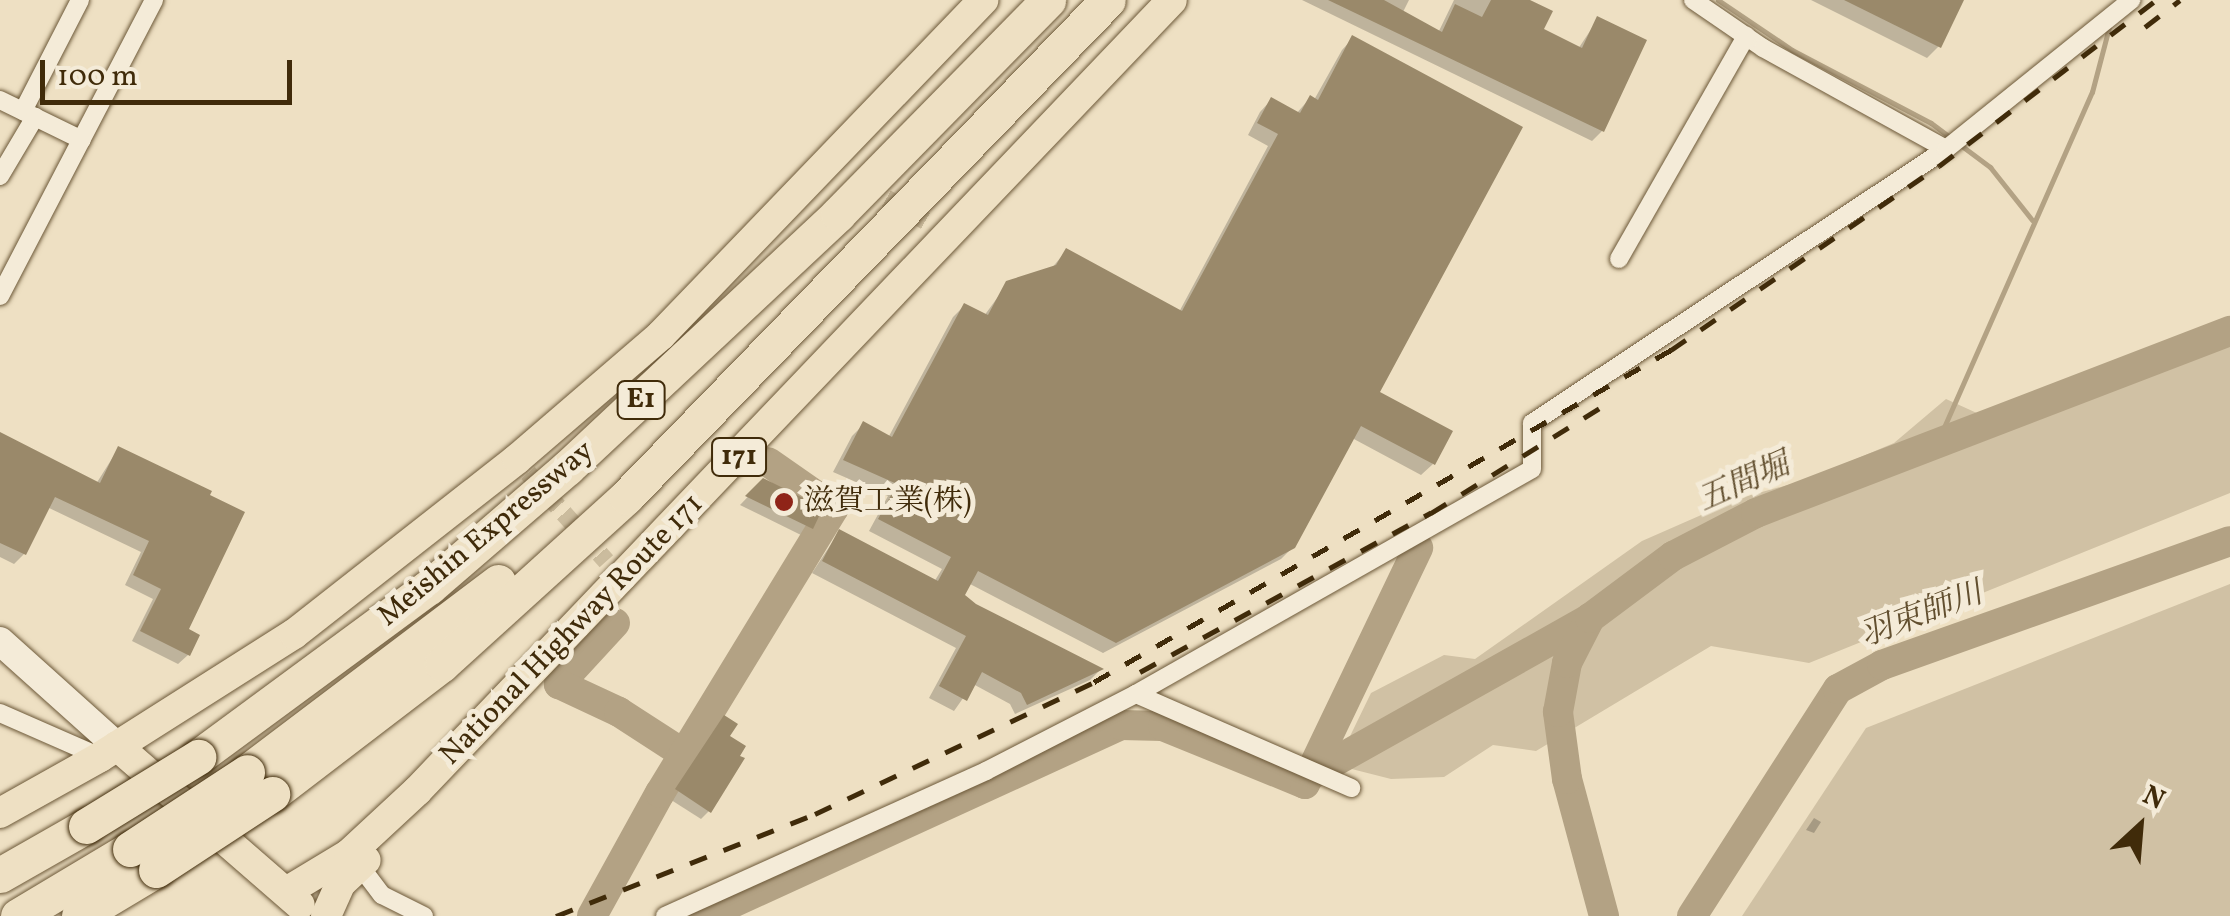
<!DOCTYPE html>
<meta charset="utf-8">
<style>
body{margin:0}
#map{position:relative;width:2230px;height:916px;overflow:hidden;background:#eee0c3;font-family:Vollkorn,"Noto Serif JP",serif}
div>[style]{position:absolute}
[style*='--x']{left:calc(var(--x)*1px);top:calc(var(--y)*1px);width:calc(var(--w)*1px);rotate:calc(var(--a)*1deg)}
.green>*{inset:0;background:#d0c1a4}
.shadow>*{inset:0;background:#0003}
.stream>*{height:5px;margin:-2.5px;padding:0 2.5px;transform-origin:2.5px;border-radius:2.5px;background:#b3a284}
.river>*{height:30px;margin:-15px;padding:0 15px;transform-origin:15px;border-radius:15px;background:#b3a284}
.building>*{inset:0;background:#9a896a}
.minor-tunnel>*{height:18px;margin-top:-9px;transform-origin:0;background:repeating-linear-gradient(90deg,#cbbc9e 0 18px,transparent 0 27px)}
.roads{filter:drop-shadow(0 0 2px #6c5838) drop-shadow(0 0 2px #6c5838)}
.minor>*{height:18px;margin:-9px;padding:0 9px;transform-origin:9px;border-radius:9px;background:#f4ebd8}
.secondary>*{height:28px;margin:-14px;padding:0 14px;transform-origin:14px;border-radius:14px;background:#f4ebd8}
.trunk>*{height:30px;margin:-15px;padding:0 15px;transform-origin:15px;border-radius:15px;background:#eee0c3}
.motorway>*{height:35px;margin:-17.5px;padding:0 17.5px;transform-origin:17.5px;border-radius:17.5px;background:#eee0c3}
.rail>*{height:5px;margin-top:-2.5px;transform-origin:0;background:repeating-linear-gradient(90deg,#402b0a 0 18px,transparent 0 36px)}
.bridges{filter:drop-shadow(0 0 2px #402b0a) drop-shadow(0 0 2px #402b0a)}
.motorway-bridge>*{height:35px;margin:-17.5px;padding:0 17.5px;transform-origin:17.5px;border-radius:17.5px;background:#eee0c3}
.dots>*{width:28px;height:28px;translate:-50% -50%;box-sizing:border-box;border:5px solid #f4ebd8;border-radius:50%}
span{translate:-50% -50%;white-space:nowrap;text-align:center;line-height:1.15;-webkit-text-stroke:10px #f4ebd8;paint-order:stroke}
.shield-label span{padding:2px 8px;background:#f4ebd8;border:2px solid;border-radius:8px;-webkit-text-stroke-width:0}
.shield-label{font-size:28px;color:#402b0a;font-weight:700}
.poi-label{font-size:30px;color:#402b0a}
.left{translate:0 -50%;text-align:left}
.street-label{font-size:30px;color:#402b0a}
.water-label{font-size:32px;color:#624f2f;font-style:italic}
.north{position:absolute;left:2090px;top:776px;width:100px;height:100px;-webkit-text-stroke:8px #f4ebd8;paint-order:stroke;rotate:26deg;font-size:28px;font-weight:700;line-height:40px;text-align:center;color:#402b0a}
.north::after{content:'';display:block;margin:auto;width:35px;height:45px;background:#402b0a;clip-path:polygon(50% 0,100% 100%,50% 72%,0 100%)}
.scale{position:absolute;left:40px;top:60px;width:252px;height:45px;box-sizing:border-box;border:5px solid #402b0a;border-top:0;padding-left:12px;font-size:30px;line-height:35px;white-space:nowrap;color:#402b0a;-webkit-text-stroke:8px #f4ebd8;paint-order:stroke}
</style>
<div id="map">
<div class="green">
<i style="clip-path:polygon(2230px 322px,2230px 493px,1809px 663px,1711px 646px,1536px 751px,1493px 745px,1444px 777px,1391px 779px,1336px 765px,1371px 693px,1444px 655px,1475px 659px,1642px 541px,1740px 498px,1806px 480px,1894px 443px,1946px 399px,1979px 414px)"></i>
<i style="clip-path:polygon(2230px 584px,2230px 916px,1742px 916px,1866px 728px)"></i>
</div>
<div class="shadow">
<i style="clip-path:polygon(1302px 0,1409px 0,1401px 16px,1438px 33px,1454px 0,1525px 0,1540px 30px,1578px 49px,1598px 19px,1602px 131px,1592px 141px)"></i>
<i style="clip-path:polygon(1811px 0,1962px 0,1939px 46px,1927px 58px)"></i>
<i style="clip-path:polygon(1353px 38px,1376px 393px,1433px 464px,1421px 475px,1352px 438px,1293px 547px,1281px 559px,1103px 653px,970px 584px,962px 596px,974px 606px,1100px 670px,1090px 680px,1015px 714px,1010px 704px,973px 684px,954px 711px,929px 698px,956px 648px,812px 573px,839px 532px,934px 582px,942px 569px,869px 531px,888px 496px,833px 472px,852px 436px,863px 425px,888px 438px,953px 317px,964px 306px,984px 316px,1008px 283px,1051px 269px,1066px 251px,1179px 312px,1268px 146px,1248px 135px,1260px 112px,1271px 100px,1296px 114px,1310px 98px,1314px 100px,1342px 50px)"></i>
<i style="clip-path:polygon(0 436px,96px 484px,118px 449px,186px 630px,188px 655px,178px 664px,132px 641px,153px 599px,125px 585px,141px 552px,47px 507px,24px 554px,14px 564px,0 557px)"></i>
<i style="clip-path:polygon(763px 481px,811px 528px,803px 536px,740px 505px)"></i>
<i style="clip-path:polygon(724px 718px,727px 736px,709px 811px,701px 819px,668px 798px)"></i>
<i style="clip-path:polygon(1814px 818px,1821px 822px,1814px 833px,1806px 830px)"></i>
</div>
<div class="stream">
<i style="--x:1718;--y:0;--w:89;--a:34"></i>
<i style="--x:1792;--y:50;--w:157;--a:27.7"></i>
<i style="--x:1931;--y:123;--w:74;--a:36.7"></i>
<i style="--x:1990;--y:167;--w:68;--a:51.6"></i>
<i style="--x:1937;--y:443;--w:384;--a:-66.2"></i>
<i style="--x:2092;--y:92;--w:67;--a:-75.3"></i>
</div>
<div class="river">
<i style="--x:615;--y:623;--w:83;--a:132.6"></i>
<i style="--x:559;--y:684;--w:66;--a:25"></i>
<i style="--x:619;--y:712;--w:77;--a:32.9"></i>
<i style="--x:1309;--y:776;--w:322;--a:-29.3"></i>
<i style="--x:592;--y:916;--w:141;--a:-61.1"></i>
<i style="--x:660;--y:793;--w:334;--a:-58.6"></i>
<i style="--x:834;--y:508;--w:80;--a:-145.1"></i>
<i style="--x:704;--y:916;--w:459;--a:-24.6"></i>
<i style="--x:1121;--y:725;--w:42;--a:1.4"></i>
<i style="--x:1163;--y:726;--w:153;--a:22.2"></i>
<i style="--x:1305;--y:784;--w:262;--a:-64.4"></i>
<i style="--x:1604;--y:916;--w:142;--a:-105.1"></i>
<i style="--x:1567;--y:779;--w:68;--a:-97.7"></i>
<i style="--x:1558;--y:712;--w:50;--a:-79.6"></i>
<i style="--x:1567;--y:663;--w:51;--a:-62.9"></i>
<i style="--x:1590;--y:618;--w:104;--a:-36.8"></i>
<i style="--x:1673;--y:556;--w:93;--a:-27.4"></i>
<i style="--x:1756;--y:513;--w:508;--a:-21.01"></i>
<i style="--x:1692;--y:916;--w:270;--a:-57.3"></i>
<i style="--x:1838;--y:689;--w:50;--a:-28.6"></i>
<i style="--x:1882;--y:665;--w:369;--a:-19.6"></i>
</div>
<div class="building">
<i style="clip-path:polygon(1328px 0,1384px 0,1442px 32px,1455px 4px,1482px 17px,1491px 0,1530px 0,1553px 11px,1544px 29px,1582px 48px,1597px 16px,1647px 40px,1604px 132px)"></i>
<i style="clip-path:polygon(1844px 0,1964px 0,1941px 48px)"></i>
<i style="clip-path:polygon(1352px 35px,1523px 127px,1380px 392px,1453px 431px,1435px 465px,1361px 426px,1295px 548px,1116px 643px,978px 571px,965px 595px,976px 604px,1104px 669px,1027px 705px,1021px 693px,982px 672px,967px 701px,939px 686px,966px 636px,822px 561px,839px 529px,938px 581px,951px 557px,878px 519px,897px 484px,843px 460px,863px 421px,892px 437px,964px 303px,988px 315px,1006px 281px,1056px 265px,1066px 248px,1182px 311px,1278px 134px,1257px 123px,1271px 97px,1300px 113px,1310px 95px,1318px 100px)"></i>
<i style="clip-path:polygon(0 432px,100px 483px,118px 446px,212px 491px,210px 495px,245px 512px,189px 629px,200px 635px,190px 656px,140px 631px,161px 589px,133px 575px,149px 541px,55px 497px,26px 555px,0 543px)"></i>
<i style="clip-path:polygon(763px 478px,823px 508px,813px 529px,745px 496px)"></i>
<i style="clip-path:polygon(724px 715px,738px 724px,730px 736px,746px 746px,740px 756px,745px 758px,711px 813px,675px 789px)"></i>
</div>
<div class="minor-tunnel">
<i style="--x:863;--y:185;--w:76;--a:29.9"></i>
<i style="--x:528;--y:473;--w:118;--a:48.4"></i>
</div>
<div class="roads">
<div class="minor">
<i style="--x:1693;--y:0;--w:85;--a:34.4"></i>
<i style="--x:1763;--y:48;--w:209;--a:28.9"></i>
<i style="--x:0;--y:100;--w:91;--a:26"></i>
<i style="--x:23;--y:111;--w:125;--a:-62.8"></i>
<i style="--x:0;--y:176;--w:69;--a:-59.3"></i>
<i style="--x:1619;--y:259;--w:257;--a:-60.3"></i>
<i style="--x:0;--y:296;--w:334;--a:-62.5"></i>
<i style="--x:1136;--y:694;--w:455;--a:-29.6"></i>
<i style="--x:1532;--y:469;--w:46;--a:-90"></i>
<i style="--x:1532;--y:423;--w:496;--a:-33.5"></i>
<i style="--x:1946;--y:149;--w:238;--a:-38.8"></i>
<i style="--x:0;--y:713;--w:109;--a:23.7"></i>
<i style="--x:360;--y:866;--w:36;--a:53"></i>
<i style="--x:382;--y:895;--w:47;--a:26.6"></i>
<i style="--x:665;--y:916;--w:352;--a:-24.3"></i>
<i style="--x:986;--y:771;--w:169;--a:-27.2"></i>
<i style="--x:1136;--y:694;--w:235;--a:23.6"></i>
</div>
<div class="secondary">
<i style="--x:0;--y:641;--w:157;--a:41.9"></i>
</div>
<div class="trunk">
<i style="--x:117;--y:746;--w:242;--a:41"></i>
<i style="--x:0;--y:813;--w:115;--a:-29.2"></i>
<i style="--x:100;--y:757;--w:230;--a:-32.4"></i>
<i style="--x:294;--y:634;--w:283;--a:-38.1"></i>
<i style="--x:517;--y:459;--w:190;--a:-40.7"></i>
<i style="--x:661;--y:335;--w:465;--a:-46.1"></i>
<i style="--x:286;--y:892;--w:74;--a:-31.1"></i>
<i style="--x:349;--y:854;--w:93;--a:-42.8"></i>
<i style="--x:417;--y:791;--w:1093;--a:-46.33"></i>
<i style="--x:326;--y:916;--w:35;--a:-66"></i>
<i style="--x:340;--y:884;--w:35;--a:-43"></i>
</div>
<div class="motorway">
<i style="--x:198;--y:757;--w:287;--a:-36.4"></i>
<i style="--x:429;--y:587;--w:182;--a:-40.8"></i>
<i style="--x:567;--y:468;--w:371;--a:-43.1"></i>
<i style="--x:838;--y:214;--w:300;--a:-45.5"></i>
<i style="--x:247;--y:772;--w:315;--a:-37.1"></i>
<i style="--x:272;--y:794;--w:214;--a:-37.4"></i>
<i style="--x:442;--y:664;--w:248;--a:-42.2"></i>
<i style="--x:626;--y:497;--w:692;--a:-45.88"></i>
<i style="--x:0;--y:875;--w:99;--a:-29.7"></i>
<i style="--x:18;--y:916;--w:131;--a:-30.9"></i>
<i style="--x:79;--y:916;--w:90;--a:-30.9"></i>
</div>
</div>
<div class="rail">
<i style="--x:2145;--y:27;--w:44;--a:-37.6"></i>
<i style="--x:1140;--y:672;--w:332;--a:-28.7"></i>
<i style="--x:1431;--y:513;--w:208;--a:-31.9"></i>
<i style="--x:556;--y:916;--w:278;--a:-21.5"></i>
<i style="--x:815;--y:814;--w:309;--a:-25.3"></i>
<i style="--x:1094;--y:682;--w:666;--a:-29.92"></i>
<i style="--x:1671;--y:350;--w:325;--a:-34.5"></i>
<i style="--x:1939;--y:166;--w:273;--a:-37.4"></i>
</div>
<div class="bridges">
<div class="motorway-bridge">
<i style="--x:86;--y:826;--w:132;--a:-31.6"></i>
<i style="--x:130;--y:849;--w:140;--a:-33.3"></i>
<i style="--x:156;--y:870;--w:139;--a:-33.2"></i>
</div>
</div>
<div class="dots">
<i style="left:784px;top:502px;background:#8f2418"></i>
</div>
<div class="shield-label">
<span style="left:641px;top:400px">E1</span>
<span style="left:739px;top:457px">171</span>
</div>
<div class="poi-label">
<span class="left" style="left:804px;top:502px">滋賀工業(株)</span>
</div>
<div class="street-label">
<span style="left:486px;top:534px;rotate:-40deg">Meishin Expressway</span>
<span style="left:572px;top:630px;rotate:-46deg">National Highway Route 171</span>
</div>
<div class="water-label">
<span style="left:1744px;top:484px;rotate:-24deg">五間堀</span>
<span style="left:1922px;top:616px;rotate:-21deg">羽束師川</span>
</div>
<div class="north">N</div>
<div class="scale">100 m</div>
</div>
